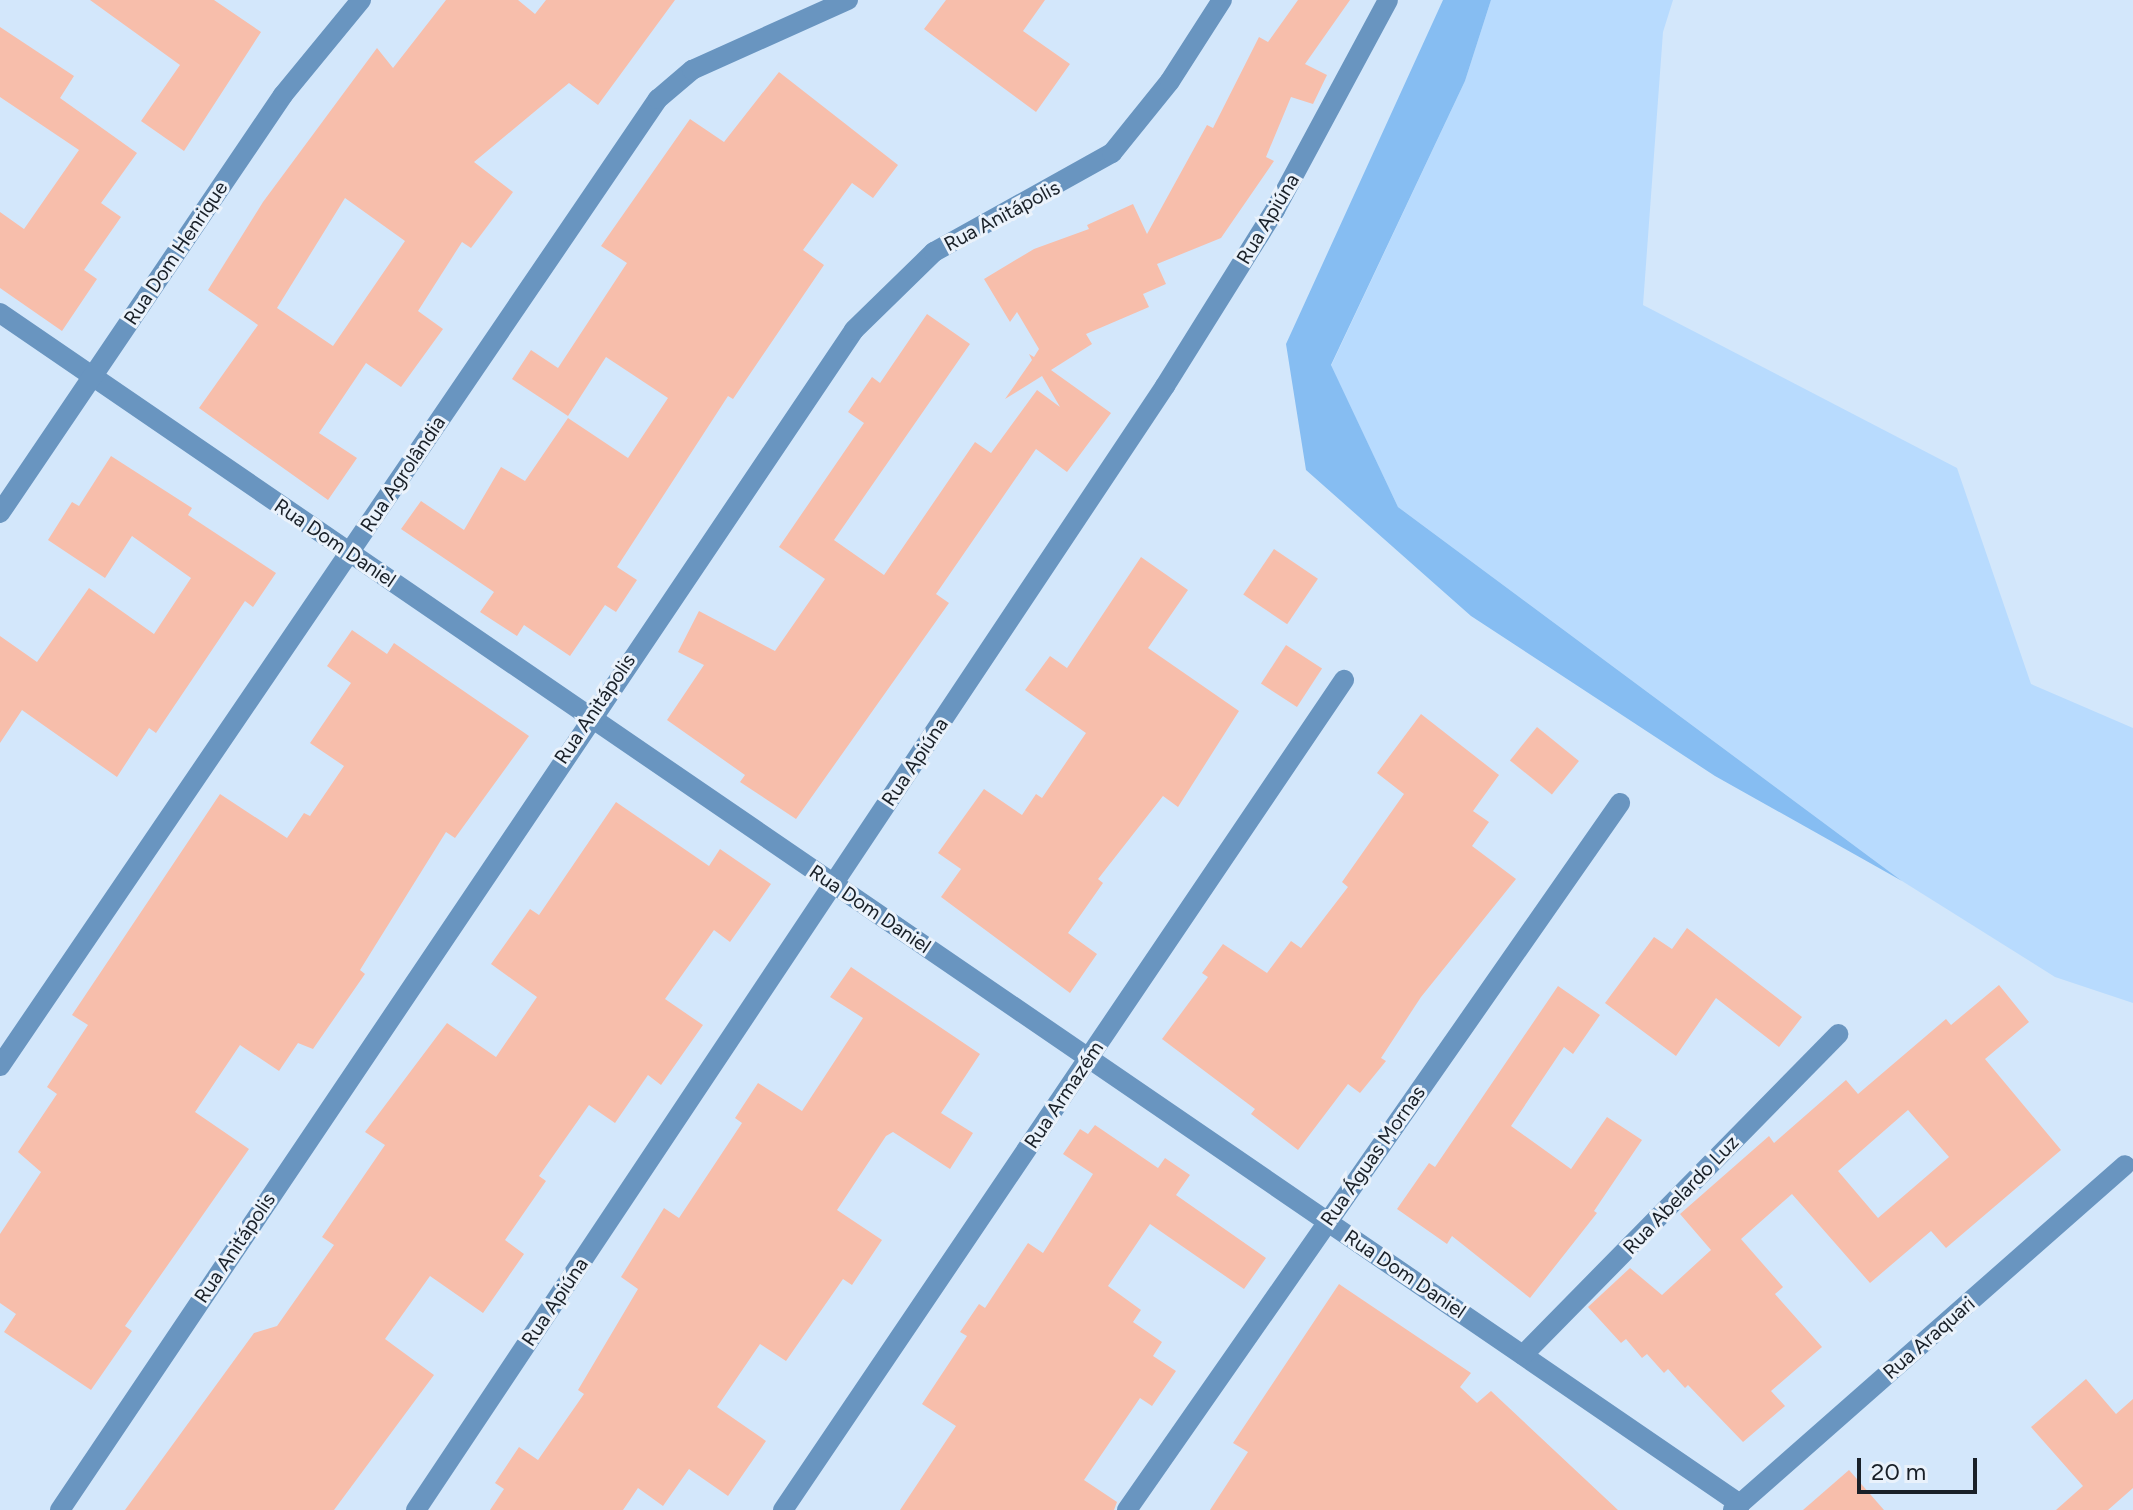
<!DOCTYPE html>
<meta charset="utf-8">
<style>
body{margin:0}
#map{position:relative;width:2133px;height:1510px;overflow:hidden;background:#d3e7fb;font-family:Figtree,sans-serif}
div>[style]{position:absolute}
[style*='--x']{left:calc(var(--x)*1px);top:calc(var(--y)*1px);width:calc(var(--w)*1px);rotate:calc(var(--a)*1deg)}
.green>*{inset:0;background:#b8dbfe}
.water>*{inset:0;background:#86bdf2}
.building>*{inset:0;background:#f7beab;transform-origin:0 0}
.minor>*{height:20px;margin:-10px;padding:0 10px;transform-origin:10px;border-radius:10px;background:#6995c0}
span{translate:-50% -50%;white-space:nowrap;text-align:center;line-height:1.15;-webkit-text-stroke:6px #eaf2fb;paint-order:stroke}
.street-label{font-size:20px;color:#192028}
.scale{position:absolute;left:1857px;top:1458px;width:120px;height:36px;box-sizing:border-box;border:4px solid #192028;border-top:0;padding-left:10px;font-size:24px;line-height:28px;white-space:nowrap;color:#192028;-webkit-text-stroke:6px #eaf2fb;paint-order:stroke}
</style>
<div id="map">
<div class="green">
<i style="clip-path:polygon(1491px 0,1673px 0,1663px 32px,1643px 305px,1957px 468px,2031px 684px,2133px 728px,2133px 1003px,2055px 977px,1902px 881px,1398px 507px,1331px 366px,1465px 81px)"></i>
</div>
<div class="water">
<i style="clip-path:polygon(1443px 0,1491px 0,1465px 81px,1331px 365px,1398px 507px,1902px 881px,1715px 776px,1471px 616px,1306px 470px,1286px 344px)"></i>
</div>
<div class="building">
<i style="clip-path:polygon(90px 0,214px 0,261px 32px,184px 151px,141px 121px,180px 65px)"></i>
<i style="clip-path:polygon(evenodd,446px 0,518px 0,535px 14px,546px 0,675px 0,598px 105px,569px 83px,474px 162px,513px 192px,471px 248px,462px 242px,418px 311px,443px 329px,401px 387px,366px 363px,319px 433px,357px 458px,328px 500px,199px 408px,258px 325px,208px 290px,263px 202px,377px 48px,393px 68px,446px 0,345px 198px,405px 241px,333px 346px,277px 308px,345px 198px)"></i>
<i style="clip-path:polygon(946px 0,1045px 0,1023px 31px,1070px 64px,1036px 112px,924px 29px)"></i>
<i style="clip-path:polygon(1298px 0,1350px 0,1305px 64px,1327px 75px,1313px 104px,1291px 97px,1266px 157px,1274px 161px,1221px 238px,1157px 264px,1166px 284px,1143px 294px,1149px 307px,1086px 334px,1092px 344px,1051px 370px,1111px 413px,1067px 472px,1036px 449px,936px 594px,949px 603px,796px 819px,740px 782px,745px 775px,667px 720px,704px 665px,678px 652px,699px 611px,775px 651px,825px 579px,779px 547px,864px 423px,848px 412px,872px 377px,880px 383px,927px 314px,970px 344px,834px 540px,884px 575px,975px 442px,991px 453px,1037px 390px,1060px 407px,1042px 376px,1005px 399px,1032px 360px,1029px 354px,1034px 357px,1039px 349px,1017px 312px,1010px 322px,984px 279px,1034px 249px,1089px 229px,1087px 225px,1133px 204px,1147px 234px,1207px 125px,1213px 128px,1259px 37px,1268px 42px)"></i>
<i style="clip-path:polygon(0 27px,74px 76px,60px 98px,137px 153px,101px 203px,121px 217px,84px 270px,97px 279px,62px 331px,0 288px,0 212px,24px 229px,79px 150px,0 97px)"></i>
<i style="clip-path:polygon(779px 72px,898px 165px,873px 198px,852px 183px,803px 250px,824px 265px,733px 399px,728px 396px,617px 567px,637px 580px,616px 612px,605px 605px,570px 656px,524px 625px,517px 636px,480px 612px,494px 592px,401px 529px,421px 501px,464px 530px,501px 467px,525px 481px,568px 418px,628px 458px,668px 398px,606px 357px,568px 416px,512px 379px,531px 350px,558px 368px,627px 263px,601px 246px,690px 119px,724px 142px)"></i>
<i style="clip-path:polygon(111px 456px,192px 508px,188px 515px,276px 573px,253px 607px,245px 601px,156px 733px,149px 728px,117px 777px,22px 710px,0 743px,0 636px,37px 662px,89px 588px,154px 634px,191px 578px,132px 536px,105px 578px,48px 540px,72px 502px,79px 506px)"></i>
<i style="left:1274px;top:549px;width:53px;height:55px;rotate:34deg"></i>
<i style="clip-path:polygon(1141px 557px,1188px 590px,1148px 648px,1239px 711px,1178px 807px,1163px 796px,1098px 879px,1103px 883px,1068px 933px,1097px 954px,1070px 993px,941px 897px,961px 869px,938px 853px,984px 789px,1022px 815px,1036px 794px,1042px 798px,1086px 733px,1025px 690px,1050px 656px,1067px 668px)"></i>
<i style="clip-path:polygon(352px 630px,387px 654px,394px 643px,529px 736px,455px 838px,446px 832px,360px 970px,365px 974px,313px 1049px,298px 1043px,279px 1071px,240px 1045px,195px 1112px,249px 1149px,125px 1326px,132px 1331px,91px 1390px,4px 1332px,16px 1314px,0 1303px,0 1234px,41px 1172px,18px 1152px,57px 1094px,47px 1087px,88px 1025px,72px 1015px,220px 794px,287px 838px,304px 813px,310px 816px,344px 766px,310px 743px,351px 683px,327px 666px)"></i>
<i style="left:1286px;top:645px;width:43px;height:46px;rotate:33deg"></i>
<i style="clip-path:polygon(1421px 714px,1499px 775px,1473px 811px,1489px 822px,1472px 846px,1516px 879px,1421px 997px,1381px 1058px,1386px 1061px,1360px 1093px,1348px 1084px,1298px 1150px,1251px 1114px,1255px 1109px,1162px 1039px,1208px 977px,1202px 973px,1223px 944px,1267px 973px,1291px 941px,1301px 948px,1348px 887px,1342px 882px,1404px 794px,1377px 773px)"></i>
<i style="left:1537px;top:727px;width:54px;height:43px;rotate:39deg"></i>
<i style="clip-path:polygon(616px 802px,709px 866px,720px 849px,771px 884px,730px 942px,714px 930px,665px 999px,703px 1025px,661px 1085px,648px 1075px,615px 1123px,589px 1105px,539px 1176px,546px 1181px,505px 1240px,524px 1254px,483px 1313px,430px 1276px,385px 1339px,434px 1375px,334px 1510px,125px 1510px,254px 1333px,277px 1326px,334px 1245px,322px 1237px,385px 1145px,365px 1132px,447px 1023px,496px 1057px,537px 997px,491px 964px,530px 909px,539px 915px)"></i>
<i style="clip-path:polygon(1687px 928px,1802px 1017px,1779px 1047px,1716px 998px,1676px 1056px,1605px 1003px,1654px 937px,1672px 949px)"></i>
<i style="clip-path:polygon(851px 967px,980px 1054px,941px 1113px,973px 1133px,950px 1169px,893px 1132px,886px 1136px,837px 1210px,882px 1240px,852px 1285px,843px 1279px,786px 1361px,760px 1344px,717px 1407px,766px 1441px,728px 1496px,689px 1469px,663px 1506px,638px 1488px,623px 1510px,490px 1510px,504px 1489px,495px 1483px,519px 1447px,538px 1460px,584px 1394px,578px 1390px,638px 1289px,621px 1277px,664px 1208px,679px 1218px,742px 1123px,735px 1118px,758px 1083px,802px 1111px,863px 1018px,830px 997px)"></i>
<i style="clip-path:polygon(evenodd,1999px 985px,2029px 1022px,1985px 1059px,2061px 1150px,1946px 1248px,1931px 1231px,1870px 1283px,1792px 1194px,1741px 1239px,1783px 1287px,1775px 1294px,1822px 1347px,1771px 1391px,1785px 1406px,1743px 1442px,1688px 1385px,1685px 1388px,1668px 1369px,1664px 1373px,1647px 1354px,1642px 1358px,1626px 1339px,1621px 1343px,1588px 1307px,1630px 1268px,1662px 1295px,1711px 1250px,1680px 1214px,1769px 1136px,1774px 1143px,1846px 1080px,1858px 1094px,1946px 1019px,1951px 1025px,1999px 985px,1908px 1110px,1949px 1157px,1878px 1218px,1838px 1171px,1908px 1110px)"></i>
<i style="clip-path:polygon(1558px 986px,1600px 1015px,1573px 1054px,1564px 1047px,1511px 1126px,1571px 1169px,1607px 1117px,1642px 1140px,1594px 1211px,1597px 1213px,1530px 1298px,1452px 1236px,1447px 1244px,1397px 1209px,1429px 1163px,1435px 1167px)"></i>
<i style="clip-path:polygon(1095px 1125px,1158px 1168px,1165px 1158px,1190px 1175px,1176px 1195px,1266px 1258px,1244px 1289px,1150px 1224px,1108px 1286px,1141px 1310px,1133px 1322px,1162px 1342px,1153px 1356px,1176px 1371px,1152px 1406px,1140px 1398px,1084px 1480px,1117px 1502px,1114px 1510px,900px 1510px,956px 1426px,922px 1404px,967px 1336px,960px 1332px,979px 1304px,985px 1308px,1028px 1243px,1043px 1253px,1093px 1174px,1063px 1154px,1080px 1129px,1088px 1134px)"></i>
<i style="clip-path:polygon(1339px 1284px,1471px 1373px,1460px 1387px,1477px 1403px,1491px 1391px,1618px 1510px,1210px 1510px,1248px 1452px,1233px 1443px)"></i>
<i style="clip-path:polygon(2086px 1379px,2116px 1414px,2133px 1399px,2133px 1488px,2108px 1510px,2056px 1510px,2083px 1486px,2031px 1427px)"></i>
<i style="clip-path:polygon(1849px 1470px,1884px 1510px,1803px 1510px)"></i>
</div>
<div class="minor">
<i style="--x:0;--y:313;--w:2109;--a:34.39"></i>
<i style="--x:0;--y:513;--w:505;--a:-55.9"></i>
<i style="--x:283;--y:95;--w:123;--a:-50.6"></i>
<i style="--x:0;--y:1066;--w:1170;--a:-55.77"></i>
<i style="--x:658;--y:99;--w:45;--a:-40.5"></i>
<i style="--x:692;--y:70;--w:171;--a:-24.2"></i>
<i style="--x:1523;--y:1355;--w:450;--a:-45.5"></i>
<i style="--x:60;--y:1510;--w:1422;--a:-56.06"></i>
<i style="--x:854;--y:330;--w:112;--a:-44.3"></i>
<i style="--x:934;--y:252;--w:204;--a:-29.1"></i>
<i style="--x:1112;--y:153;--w:92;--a:-51.1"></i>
<i style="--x:1170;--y:81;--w:96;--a:-57.3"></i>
<i style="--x:416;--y:1510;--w:1351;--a:-56.32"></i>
<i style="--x:1165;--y:386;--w:208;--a:-58"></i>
<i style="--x:1275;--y:210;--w:238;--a:-61.7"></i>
<i style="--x:783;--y:1510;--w:1002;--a:-55.95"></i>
<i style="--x:1127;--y:1510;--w:862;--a:-55.11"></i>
<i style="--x:1733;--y:1510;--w:522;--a:-41.35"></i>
</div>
<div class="street-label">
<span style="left:1002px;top:216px;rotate:-28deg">Rua Anitápolis</span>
<span style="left:1268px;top:219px;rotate:-59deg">Rua Apiúna</span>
<span style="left:176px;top:253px;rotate:-56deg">Rua Dom Henrique</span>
<span style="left:403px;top:474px;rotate:-56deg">Rua Agrolândia</span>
<span style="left:335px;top:543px;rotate:34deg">Rua Dom Daniel</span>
<span style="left:595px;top:709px;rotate:-56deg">Rua Anitápolis</span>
<span style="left:915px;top:762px;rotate:-56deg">Rua Apiúna</span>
<span style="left:870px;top:909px;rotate:34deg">Rua Dom Daniel</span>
<span style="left:1064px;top:1095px;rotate:-56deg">Rua Armazém</span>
<span style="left:1373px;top:1156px;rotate:-55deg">Rua Águas Mornas</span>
<span style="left:1681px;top:1195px;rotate:-46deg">Rua Abelardo Luz</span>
<span style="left:235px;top:1248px;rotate:-56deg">Rua Anitápolis</span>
<span style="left:1405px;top:1274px;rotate:34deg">Rua Dom Daniel</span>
<span style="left:555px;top:1302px;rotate:-56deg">Rua Apiúna</span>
<span style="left:1929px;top:1338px;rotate:-41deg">Rua Araquari</span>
</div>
<div class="scale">20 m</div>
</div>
